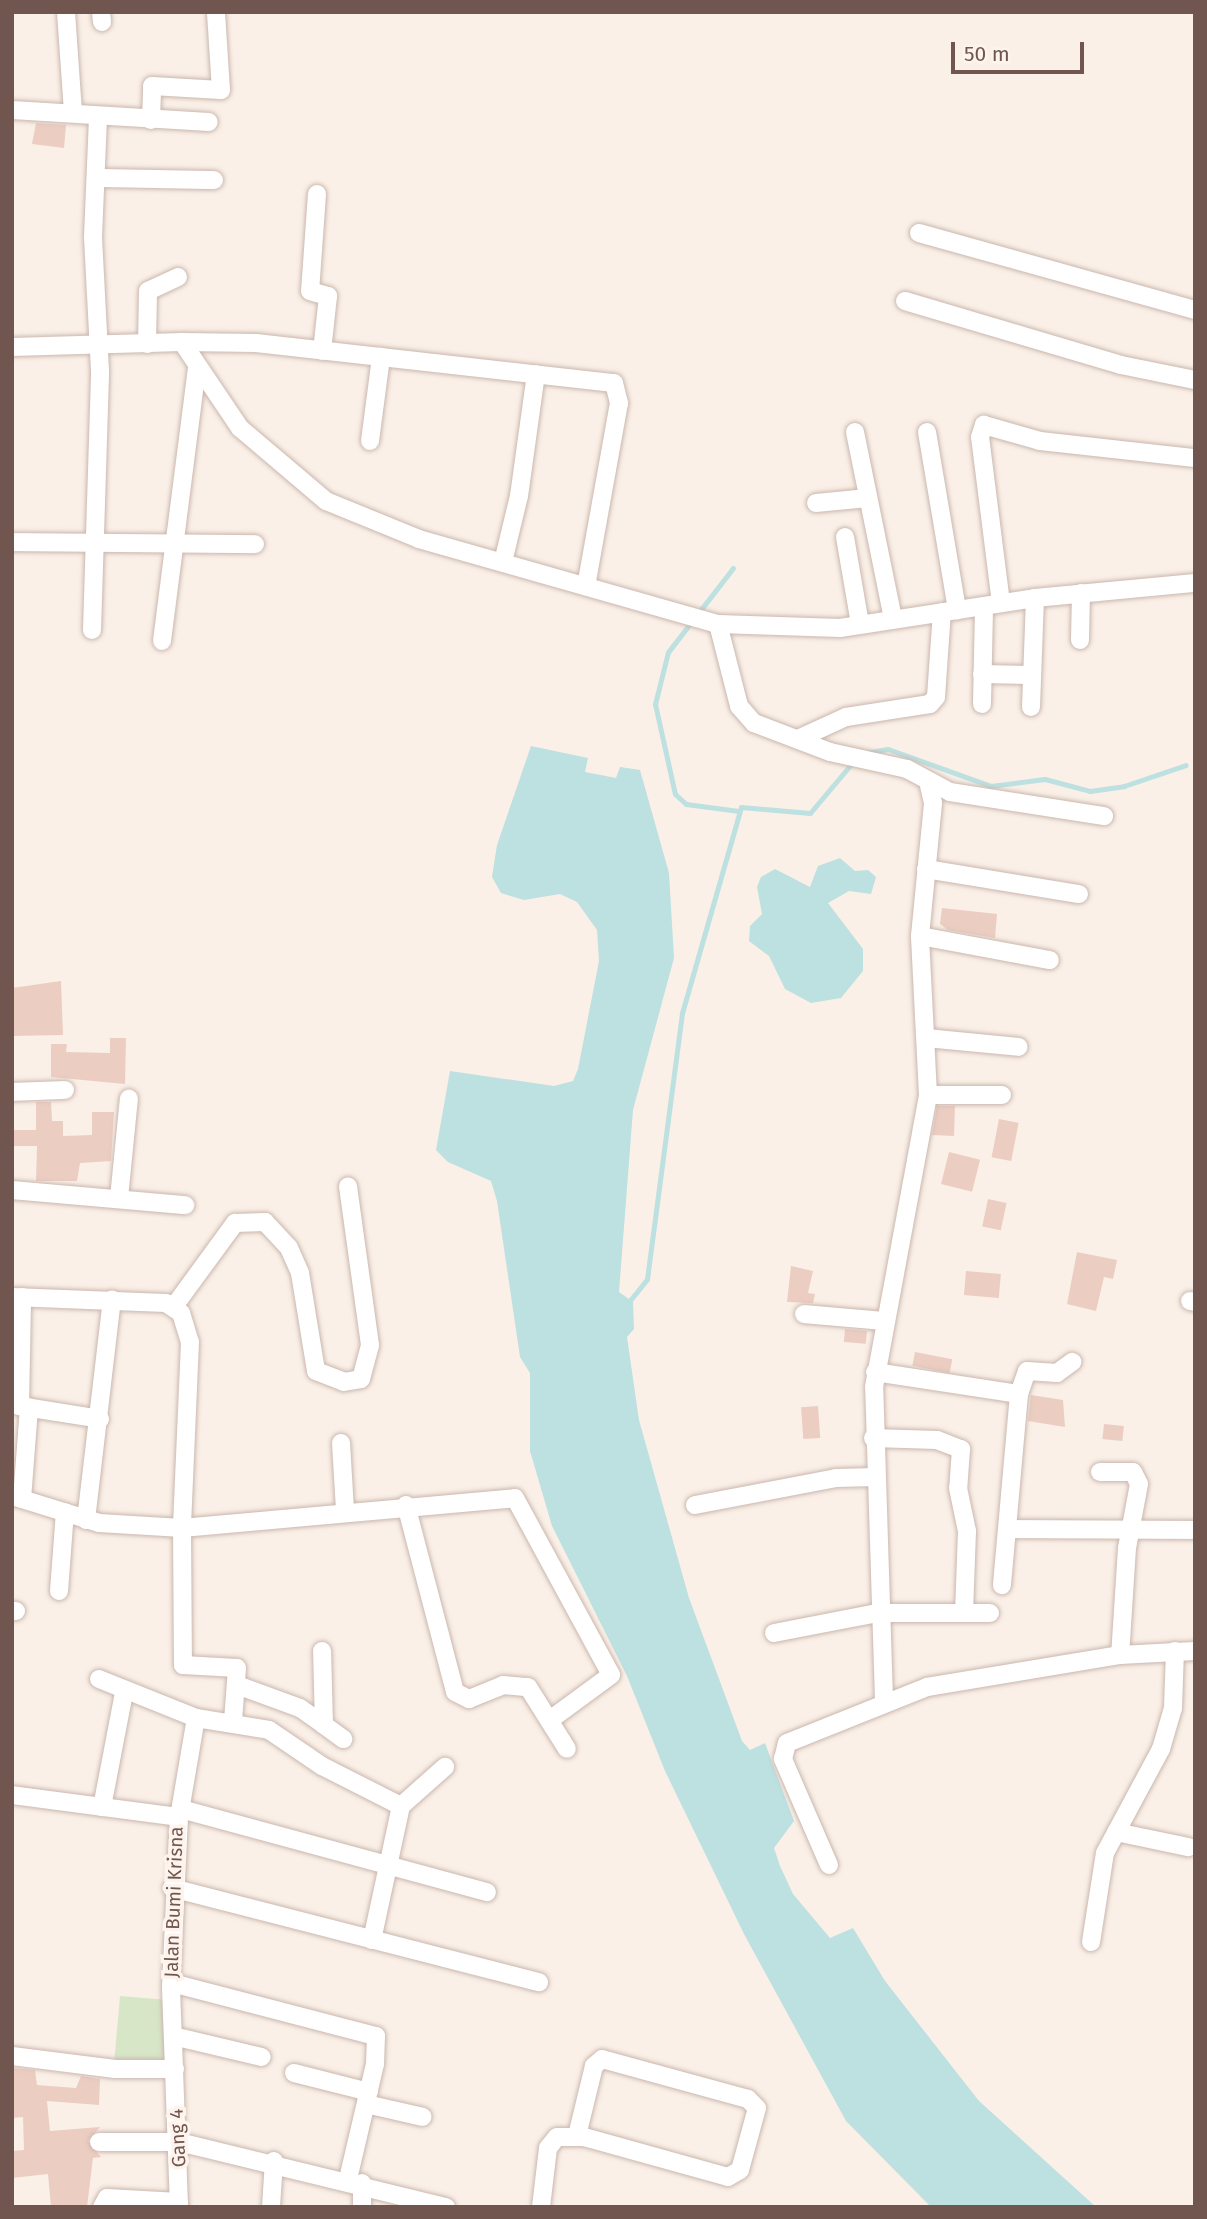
<!DOCTYPE html>
<style>
body{margin:0}
#map{position:relative;width:1207px;height:2219px;overflow:hidden;background:#faf0e7;font-family:"Fira Sans",sans-serif}
div>[style]{position:absolute}
[style*='--x']{left:calc(var(--x)*1px);top:calc(var(--y)*1px);width:calc(var(--w)*1px);rotate:calc(var(--a)*1deg)}
.green>*{inset:0;background:#d7e6c7}
.water>*{inset:0;background:#bde0e1}
.stream>*{height:5px;margin:-2.5px;padding:0 2.5px;transform-origin:2.5px;border-radius:2.5px;background:#bde0e1}
.building>*{inset:0;background:#eccdc2;transform-origin:0 0}
.roads{filter:drop-shadow(0 0 2px #cab7ae) drop-shadow(0 0 2px #cab7ae)}
.street>*{height:18px;margin:-9px;padding:0 9px;transform-origin:9px;border-radius:9px;background:#fff}
span{translate:-50% -50%;white-space:nowrap;text-align:center;line-height:1.15;-webkit-text-stroke:7px #fdf4ed;paint-order:stroke}
.street-label{font-size:19px;color:#70564e}
.frame{position:absolute;inset:0;border:14px solid #70564e;pointer-events:none}
.scale{position:absolute;left:951px;top:42px;width:133px;height:32px;box-sizing:border-box;border:4px solid #70564e;border-top:0;padding-left:9px;font-size:21px;line-height:24px;white-space:nowrap;color:#70564e;-webkit-text-stroke:5px #fdf4ed;paint-order:stroke}
</style>
<div id="map">
<div class="green">
<i style="clip-path:polygon(120px 1996px,168px 2000px,169px 2061px,114px 2064px)"></i>
</div>
<div class="water">
<i style="clip-path:polygon(531px 746px,588px 758px,585px 772px,616px 778px,620px 767px,640px 770px,669px 873px,674px 958px,633px 1110px,619px 1292px,633px 1302px,634px 1329px,627px 1337px,639px 1420px,689px 1598px,742px 1741px,750px 1750px,765px 1743px,794px 1821px,774px 1848px,780px 1866px,793px 1894px,830px 1938px,853px 1928px,885px 1981px,979px 2101px,1096px 2207px,931px 2207px,846px 2121px,744px 1934px,665px 1771px,627px 1676px,552px 1526px,530px 1451px,530px 1373px,520px 1357px,497px 1201px,491px 1181px,448px 1162px,436px 1150px,450px 1071px,554px 1086px,573px 1081px,578px 1069px,599px 961px,597px 930px,577px 902px,560px 894px,524px 900px,501px 893px,492px 877px,497px 845px)"></i>
<i style="clip-path:polygon(840px 858px,855px 871px,868px 870px,876px 877px,871px 894px,849px 891px,828px 903px,863px 949px,863px 971px,841px 998px,811px 1003px,785px 989px,769px 956px,749px 941px,750px 926px,762px 914px,757px 887px,761px 877px,775px 869px,810px 887px,818px 866px)"></i>
</div>
<div class="stream">
<i style="--x:733;--y:568;--w:106;--a:127.7"></i>
<i style="--x:668;--y:652;--w:54;--a:104"></i>
<i style="--x:655;--y:704;--w:92;--a:77.5"></i>
<i style="--x:675;--y:794;--w:15;--a:42"></i>
<i style="--x:686;--y:804;--w:53;--a:7.5"></i>
<i style="--x:859;--y:754;--w:29;--a:-10"></i>
<i style="--x:888;--y:749;--w:109;--a:19.8"></i>
<i style="--x:991;--y:786;--w:54;--a:-7.4"></i>
<i style="--x:1045;--y:779;--w:47;--a:14.9"></i>
<i style="--x:1090;--y:791;--w:34;--a:-8"></i>
<i style="--x:1124;--y:786;--w:65;--a:-18.7"></i>
<i style="--x:627;--y:1304;--w:32;--a:-51"></i>
<i style="--x:647;--y:1279;--w:268;--a:-82.5"></i>
<i style="--x:682;--y:1013;--w:214;--a:-74"></i>
<i style="--x:741;--y:807;--w:69;--a:5"></i>
<i style="--x:810;--y:813;--w:67;--a:-49.9"></i>
</div>
<div class="building">
<i style="clip-path:polygon(36px 123px,66px 125px,64px 148px,32px 144px)"></i>
<i style="clip-path:polygon(942px 908px,997px 914px,995px 938px,948px 930px,940px 924px)"></i>
<i style="clip-path:polygon(61px 981px,63px 1035px,12px 1036px,12px 988px)"></i>
<i style="clip-path:polygon(110px 1038px,126px 1038px,125px 1084px,51px 1077px,51px 1044px,67px 1044px,66px 1052px,110px 1053px)"></i>
<i style="clip-path:polygon(36px 1102px,51px 1102px,52px 1121px,63px 1121px,63px 1136px,92px 1135px,92px 1112px,114px 1112px,111px 1161px,80px 1163px,77px 1181px,36px 1181px,37px 1146px,12px 1146px,12px 1130px,36px 1130px)"></i>
<i style="clip-path:polygon(937px 1106px,955px 1106px,954px 1136px,932px 1135px)"></i>
<i style="left:999px;top:1119px;width:20px;height:39px;rotate:11deg"></i>
<i style="left:949px;top:1152px;width:32px;height:33px;rotate:14deg"></i>
<i style="left:988px;top:1199px;width:19px;height:28px;rotate:12deg"></i>
<i style="clip-path:polygon(1077px 1252px,1117px 1260px,1113px 1279px,1104px 1277px,1096px 1311px,1067px 1304px)"></i>
<i style="clip-path:polygon(791px 1266px,813px 1271px,808px 1293px,815px 1294px,813px 1303px,787px 1302px)"></i>
<i style="left:966px;top:1271px;width:35px;height:24px;rotate:5deg"></i>
<i style="left:845px;top:1329px;width:22px;height:13px;rotate:5deg"></i>
<i style="left:915px;top:1352px;width:38px;height:14px;rotate:11deg"></i>
<i style="clip-path:polygon(1031px 1395px,1063px 1400px,1065px 1427px,1028px 1421px)"></i>
<i style="left:818px;top:1406px;width:32px;height:17px;rotate:86deg"></i>
<i style="left:1104px;top:1424px;width:20px;height:15px;rotate:6deg"></i>
<i style="clip-path:polygon(12px 2068px,35px 2070px,37px 2085px,76px 2088px,81px 2076px,100px 2079px,99px 2105px,47px 2101px,50px 2131px,100px 2127px,88px 2141px,101px 2157px,93px 2158px,87px 2207px,51px 2207px,48px 2174px,12px 2178px,12px 2151px,24px 2150px,23px 2117px,12px 2118px)"></i>
</div>
<div class="roads">
<div class="street">
<i style="--x:66;--y:12;--w:99;--a:86"></i>
<i style="--x:101;--y:12;--w:10;--a:84"></i>
<i style="--x:12;--y:110;--w:197;--a:3.5"></i>
<i style="--x:151;--y:120;--w:34;--a:-88"></i>
<i style="--x:152;--y:86;--w:69;--a:3.3"></i>
<i style="--x:221;--y:90;--w:78;--a:-93.7"></i>
<i style="--x:96;--y:178;--w:118;--a:1"></i>
<i style="--x:317;--y:194;--w:97;--a:94.1"></i>
<i style="--x:310;--y:291;--w:19;--a:16"></i>
<i style="--x:328;--y:296;--w:55;--a:96.2"></i>
<i style="--x:919;--y:233;--w:287;--a:15.6"></i>
<i style="--x:905;--y:301;--w:225;--a:16.5"></i>
<i style="--x:1121;--y:365;--w:76;--a:11.5"></i>
<i style="--x:182;--y:342;--w:74;--a:0.8"></i>
<i style="--x:256;--y:343;--w:360;--a:6.4"></i>
<i style="--x:614;--y:383;--w:21;--a:76"></i>
<i style="--x:619;--y:403;--w:186;--a:100.2"></i>
<i style="--x:147;--y:344;--w:53;--a:-88.9"></i>
<i style="--x:148;--y:291;--w:33;--a:-25"></i>
<i style="--x:12;--y:347;--w:170;--a:-1.7"></i>
<i style="--x:182;--y:342;--w:104;--a:56"></i>
<i style="--x:240;--y:428;--w:113;--a:40.3"></i>
<i style="--x:326;--y:501;--w:100;--a:22.2"></i>
<i style="--x:419;--y:539;--w:311;--a:15.9"></i>
<i style="--x:718;--y:624;--w:122;--a:1.9"></i>
<i style="--x:840;--y:628;--w:197;--a:-8.7"></i>
<i style="--x:1035;--y:598;--w:161;--a:-5.4"></i>
<i style="--x:855;--y:432;--w:191;--a:78.5"></i>
<i style="--x:927;--y:432;--w:181;--a:80.4"></i>
<i style="--x:370;--y:441;--w:85;--a:-82.5"></i>
<i style="--x:816;--y:503;--w:52;--a:-5.5"></i>
<i style="--x:845;--y:537;--w:88;--a:80.2"></i>
<i style="--x:12;--y:542;--w:243;--a:0.5"></i>
<i style="--x:503;--y:562;--w:68;--a:-76.4"></i>
<i style="--x:519;--y:496;--w:123;--a:-82.1"></i>
<i style="--x:1001;--y:603;--w:167;--a:-97.2"></i>
<i style="--x:980;--y:437;--w:13;--a:-72"></i>
<i style="--x:984;--y:425;--w:58;--a:15.9"></i>
<i style="--x:1040;--y:441;--w:156;--a:6.3"></i>
<i style="--x:718;--y:624;--w:85;--a:75.6"></i>
<i style="--x:739;--y:706;--w:23;--a:49"></i>
<i style="--x:754;--y:723;--w:81;--a:20.9"></i>
<i style="--x:830;--y:752;--w:79;--a:12.4"></i>
<i style="--x:907;--y:769;--w:49;--a:28.1"></i>
<i style="--x:950;--y:792;--w:156;--a:8.9"></i>
<i style="--x:92;--y:630;--w:259;--a:-88.2"></i>
<i style="--x:100;--y:371;--w:134;--a:-93"></i>
<i style="--x:93;--y:237;--w:119;--a:-87.6"></i>
<i style="--x:1080;--y:640;--w:47;--a:-88.8"></i>
<i style="--x:162;--y:641;--w:274;--a:-82.7"></i>
<i style="--x:982;--y:674;--w:47;--a:1.2"></i>
<i style="--x:982;--y:704;--w:98;--a:-88.8"></i>
<i style="--x:1031;--y:707;--w:109;--a:-87.9"></i>
<i style="--x:798;--y:739;--w:53;--a:-24.6"></i>
<i style="--x:846;--y:717;--w:85;--a:-8.8"></i>
<i style="--x:930;--y:704;--w:9;--a:-49"></i>
<i style="--x:936;--y:697;--w:85;--a:-86"></i>
<i style="--x:926;--y:869;--w:155;--a:9.3"></i>
<i style="--x:920;--y:936;--w:132;--a:10.5"></i>
<i style="--x:926;--y:1038;--w:93;--a:5.5"></i>
<i style="--x:12;--y:1092;--w:53;--a:-2.2"></i>
<i style="--x:928;--y:1095;--w:74;--a:0"></i>
<i style="--x:12;--y:1190;--w:174;--a:5"></i>
<i style="--x:119;--y:1198;--w:100;--a:-84.3"></i>
<i style="--x:12;--y:1297;--w:154;--a:2.2"></i>
<i style="--x:166;--y:1303;--w:18;--a:34"></i>
<i style="--x:181;--y:1313;--w:30;--a:73"></i>
<i style="--x:190;--y:1342;--w:186;--a:92.5"></i>
<i style="--x:182;--y:1528;--w:137;--a:89.6"></i>
<i style="--x:183;--y:1665;--w:54;--a:3.2"></i>
<i style="--x:237;--y:1668;--w:53;--a:94.3"></i>
<i style="--x:1190;--y:1301;--w:5;--a:11"></i>
<i style="--x:175;--y:1305;--w:102;--a:-53.8"></i>
<i style="--x:235;--y:1223;--w:30;--a:-2"></i>
<i style="--x:265;--y:1222;--w:35;--a:47"></i>
<i style="--x:289;--y:1248;--w:27;--a:66"></i>
<i style="--x:300;--y:1273;--w:99;--a:80.7"></i>
<i style="--x:316;--y:1371;--w:30;--a:21"></i>
<i style="--x:344;--y:1382;--w:17;--a:-10"></i>
<i style="--x:361;--y:1379;--w:35;--a:-75"></i>
<i style="--x:370;--y:1345;--w:160;--a:-97.9"></i>
<i style="--x:804;--y:1314;--w:80;--a:5"></i>
<i style="--x:875;--y:1372;--w:146;--a:8.7"></i>
<i style="--x:1019;--y:1394;--w:192;--a:95.1"></i>
<i style="--x:1019;--y:1394;--w:24;--a:-71"></i>
<i style="--x:1027;--y:1371;--w:30;--a:4"></i>
<i style="--x:1057;--y:1373;--w:19;--a:-36"></i>
<i style="--x:19;--y:1406;--w:82;--a:9.1"></i>
<i style="--x:20;--y:1406;--w:109;--a:-88.9"></i>
<i style="--x:873;--y:1438;--w:64;--a:1.8"></i>
<i style="--x:937;--y:1440;--w:26;--a:21"></i>
<i style="--x:961;--y:1449;--w:39;--a:94"></i>
<i style="--x:958;--y:1488;--w:44;--a:78.2"></i>
<i style="--x:967;--y:1531;--w:80;--a:92.1"></i>
<i style="--x:341;--y:1443;--w:68;--a:86.6"></i>
<i style="--x:1100;--y:1472;--w:33;--a:0"></i>
<i style="--x:1133;--y:1472;--w:13;--a:63"></i>
<i style="--x:1139;--y:1484;--w:65;--a:100.6"></i>
<i style="--x:1127;--y:1548;--w:107;--a:93.7"></i>
<i style="--x:12;--y:1496;--w:91;--a:17.2"></i>
<i style="--x:99;--y:1523;--w:83;--a:3.4"></i>
<i style="--x:182;--y:1528;--w:334;--a:-5.1"></i>
<i style="--x:515;--y:1498;--w:201;--a:61.5"></i>
<i style="--x:611;--y:1675;--w:76;--a:143.6"></i>
<i style="--x:22;--y:1499;--w:92;--a:-85.6"></i>
<i style="--x:406;--y:1505;--w:193;--a:75.3"></i>
<i style="--x:455;--y:1692;--w:16;--a:27"></i>
<i style="--x:469;--y:1699;--w:37;--a:-22"></i>
<i style="--x:503;--y:1685;--w:25;--a:5"></i>
<i style="--x:528;--y:1687;--w:73;--a:57.8"></i>
<i style="--x:695;--y:1505;--w:144;--a:-10.8"></i>
<i style="--x:836;--y:1478;--w:40;--a:-1.4"></i>
<i style="--x:86;--y:1520;--w:222;--a:-83.3"></i>
<i style="--x:1008;--y:1529;--w:187;--a:0.3"></i>
<i style="--x:59;--y:1591;--w:79;--a:-85.7"></i>
<i style="--x:12;--y:1611;--w:4;--a:0"></i>
<i style="--x:774;--y:1633;--w:106;--a:-10.9"></i>
<i style="--x:878;--y:1613;--w:112;--a:0"></i>
<i style="--x:99;--y:1679;--w:105;--a:21.9"></i>
<i style="--x:237;--y:1685;--w:67;--a:20.1"></i>
<i style="--x:300;--y:1708;--w:29;--a:35"></i>
<i style="--x:324;--y:1725;--w:74;--a:-91.5"></i>
<i style="--x:884;--y:1700;--w:313;--a:-91.8"></i>
<i style="--x:874;--y:1387;--w:297;--a:-79.5"></i>
<i style="--x:928;--y:1095;--w:159;--a:-92.9"></i>
<i style="--x:920;--y:936;--w:134;--a:-84.4"></i>
<i style="--x:933;--y:803;--w:22;--a:-103"></i>
<i style="--x:324;--y:1725;--w:24;--a:36"></i>
<i style="--x:12;--y:1795;--w:168;--a:7.5"></i>
<i style="--x:179;--y:1817;--w:171;--a:92.7"></i>
<i style="--x:171;--y:1988;--w:219;--a:87.9"></i>
<i style="--x:102;--y:1807;--w:116;--a:-79.1"></i>
<i style="--x:181;--y:1809;--w:317;--a:15.2"></i>
<i style="--x:179;--y:1817;--w:100;--a:-80.3"></i>
<i style="--x:196;--y:1718;--w:74;--a:9.3"></i>
<i style="--x:269;--y:1730;--w:64;--a:34.2"></i>
<i style="--x:322;--y:1766;--w:89;--a:26.9"></i>
<i style="--x:401;--y:1806;--w:59;--a:-41.6"></i>
<i style="--x:1116;--y:1832;--w:74;--a:11.8"></i>
<i style="--x:829;--y:1865;--w:116;--a:-113.5"></i>
<i style="--x:783;--y:1759;--w:16;--a:-76"></i>
<i style="--x:787;--y:1743;--w:151;--a:-21.8"></i>
<i style="--x:927;--y:1687;--w:196;--a:-9.4"></i>
<i style="--x:1120;--y:1655;--w:75;--a:-3.1"></i>
<i style="--x:172;--y:1888;--w:379;--a:14.4"></i>
<i style="--x:372;--y:1940;--w:137;--a:-77.8"></i>
<i style="--x:1091;--y:1942;--w:90;--a:-81.1"></i>
<i style="--x:1105;--y:1853;--w:118;--a:-61.7"></i>
<i style="--x:1161;--y:1749;--w:43;--a:-73.7"></i>
<i style="--x:1173;--y:1708;--w:57;--a:-88"></i>
<i style="--x:172;--y:1983;--w:211;--a:14.6"></i>
<i style="--x:376;--y:2036;--w:28;--a:92"></i>
<i style="--x:375;--y:2064;--w:118;--a:103.2"></i>
<i style="--x:173;--y:2036;--w:91;--a:13.3"></i>
<i style="--x:12;--y:2056;--w:104;--a:7.2"></i>
<i style="--x:115;--y:2069;--w:60;--a:0"></i>
<i style="--x:294;--y:2073;--w:77;--a:14.2"></i>
<i style="--x:366;--y:2104;--w:58;--a:12.8"></i>
<i style="--x:99;--y:2142;--w:80;--a:0"></i>
<i style="--x:179;--y:2142;--w:275;--a:13.7"></i>
<i style="--x:102;--y:2207;--w:10;--a:-61"></i>
<i style="--x:107;--y:2198;--w:72;--a:3.2"></i>
<i style="--x:271;--y:2207;--w:46;--a:-86.3"></i>
<i style="--x:362;--y:2207;--w:24;--a:-90"></i>
<i style="--x:541;--y:2207;--w:59;--a:-83.2"></i>
<i style="--x:548;--y:2148;--w:14;--a:-51"></i>
<i style="--x:557;--y:2137;--w:27;--a:0"></i>
<i style="--x:584;--y:2137;--w:149;--a:15.5"></i>
<i style="--x:728;--y:2177;--w:14;--a:-30"></i>
<i style="--x:740;--y:2170;--w:64;--a:-74.7"></i>
<i style="--x:757;--y:2108;--w:13;--a:-135"></i>
<i style="--x:748;--y:2099;--w:151;--a:-164.7"></i>
<i style="--x:602;--y:2059;--w:11;--a:139"></i>
<i style="--x:594;--y:2066;--w:72;--a:103.7"></i>
</div>
</div>
<div class="street-label">
<span style="left:174px;top:1902px;rotate:-88deg">Jalan Bumi Krisna</span>
<span style="left:178px;top:2138px;rotate:-93deg">Gang 4</span>
</div>
<div class="frame"></div>
<div class="scale">50 m</div>
</div>
